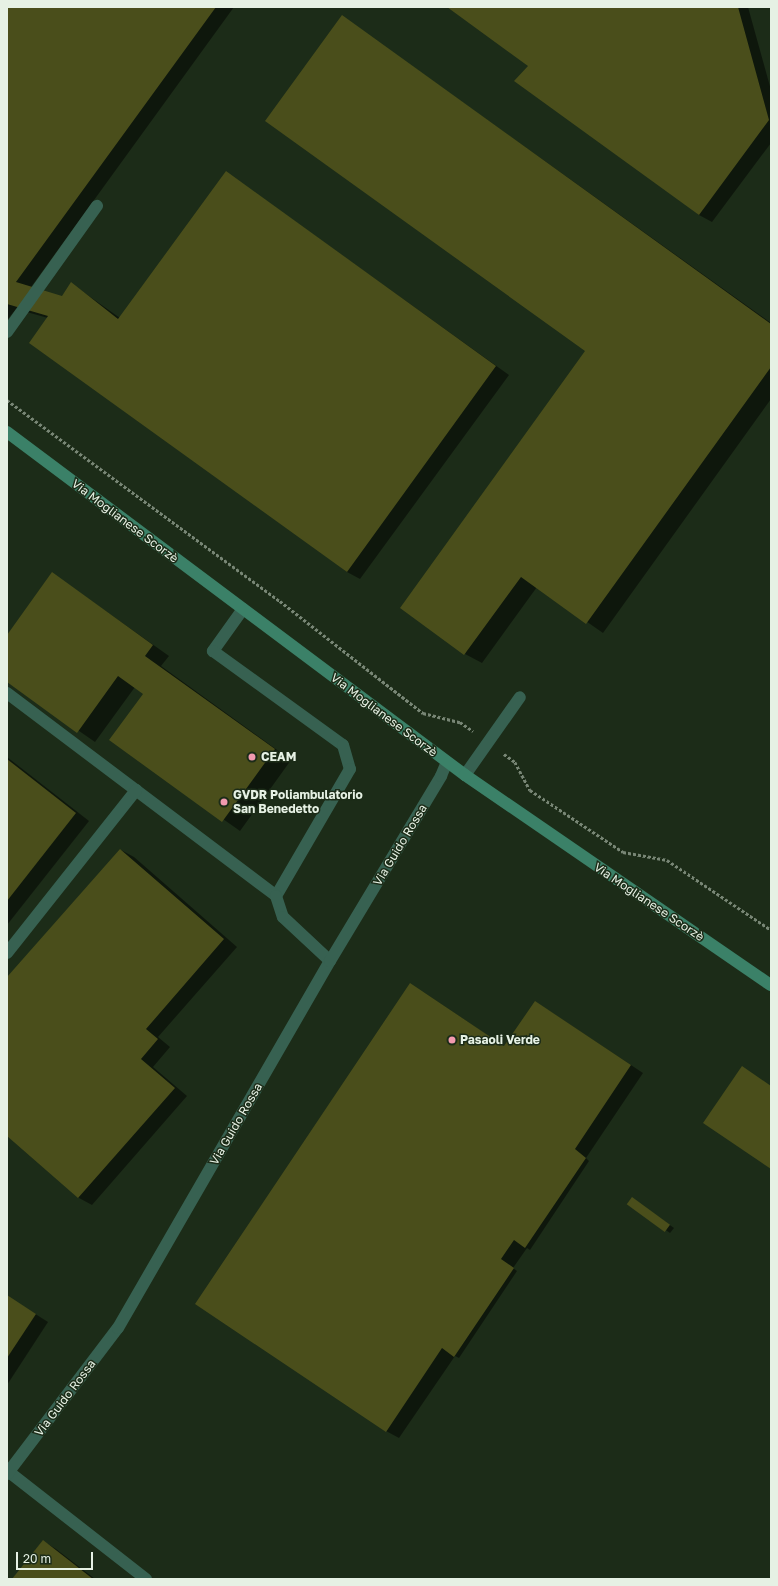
<!DOCTYPE html>
<meta charset="utf-8">
<style>
body{margin:0}
#map{position:relative;width:778px;height:1586px;overflow:hidden;background:#1c2c18;font-family:"Golos Text",sans-serif}
div>[style]{position:absolute}
[style*='--x']{left:calc(var(--x)*1px);top:calc(var(--y)*1px);width:calc(var(--w)*1px);rotate:calc(var(--a)*1deg)}
.shadow>*{inset:0;background:#0007}
.building>*{inset:0;background:#4a4e1b;transform-origin:0 0}
.path>*{height:2.5px;margin-top:-1.25px;transform-origin:0;background:repeating-linear-gradient(90deg,#788675 0 3px,transparent 0 5px)}
.lane>*{height:12px;margin:-6px;padding:0 6px;transform-origin:6px;border-radius:6px;background:#376151}
.street>*{height:12px;margin:-6px;padding:0 6px;transform-origin:6px;border-radius:6px;background:#376151}
.secondary>*{height:12px;margin:-6px;padding:0 6px;transform-origin:6px;border-radius:6px;background:#3b8168}
.dots>*{width:11px;height:11px;translate:-50% -50%;box-sizing:border-box;border:2px solid #1c2c18;border-radius:50%}
span{translate:-50% -50%;white-space:nowrap;text-align:center;line-height:1.15;-webkit-text-stroke:3px #1c2c18;paint-order:stroke}
.street-label{font-size:12px;color:#e6f1e4}
.poi-label{font-size:12px;color:#e6f1e4;font-weight:700}
.left{translate:0 -50%;text-align:left}
.frame{position:absolute;inset:0;border:8px solid #e6f1e4;pointer-events:none}
.scale{position:absolute;left:16px;top:1552px;width:77px;height:18px;box-sizing:border-box;border:2px solid #e6f1e4;border-top:0;padding-left:5px;font-size:12px;line-height:14px;white-space:nowrap;color:#e6f1e4;-webkit-text-stroke:3px #1c2c18;paint-order:stroke}
</style>
<div id="map">
<div class="shadow">
<i style="clip-path:polygon(7px 7px,234px 7px,31px 287px,62px 297px,72px 284px,120px 318px,226px 172px,509px 375px,360px 579px,347px 572px,48px 318px,16px 309px,7px 320px)"></i>
<i style="clip-path:polygon(449px 7px,748px 7px,771px 90px,771px 143px,712px 222px,699px 215px,530px 66px)"></i>
<i style="clip-path:polygon(342px 16px,771px 323px,771px 399px,603px 633px,537px 587px,482px 663px,465px 654px,586px 351px)"></i>
<i style="clip-path:polygon(52px 573px,169px 656px,161px 666px,291px 760px,240px 831px,111px 740px,144px 694px,135px 687px,95px 742px,7px 681px,7px 636px)"></i>
<i style="clip-path:polygon(7px 757px,89px 821px,7px 925px)"></i>
<i style="clip-path:polygon(121px 850px,134px 857px,237px 947px,158px 1037px,170px 1047px,153px 1067px,187px 1096px,92px 1205px,79px 1198px,7px 1135px,7px 979px)"></i>
<i style="clip-path:polygon(423px 992px,505px 1047px,548px 1010px,643px 1073px,586px 1158px,589px 1161px,530px 1250px,527px 1248px,513px 1268px,517px 1271px,459px 1358px,455px 1356px,399px 1438px,386px 1431px)"></i>
<i style="clip-path:polygon(636px 1201px,674px 1228px,670px 1233px,628px 1204px)"></i>
<i style="clip-path:polygon(7px 1296px,48px 1322px,7px 1385px)"></i>
<i style="clip-path:polygon(43px 1541px,56px 1549px,95px 1579px,13px 1579px)"></i>
</div>
<div class="building">
<i style="clip-path:polygon(7px 7px,216px 7px,16px 282px,62px 296px,71px 282px,118px 319px,226px 171px,496px 366px,347px 572px,29px 343px,48px 316px,7px 304px)"></i>
<i style="clip-path:polygon(447px 7px,738px 7px,769px 120px,699px 215px,514px 81px,528px 66px)"></i>
<i style="clip-path:polygon(342px 15px,771px 324px,771px 367px,586px 624px,521px 577px,464px 655px,400px 608px,585px 351px,265px 121px)"></i>
<i style="clip-path:polygon(52px 572px,153px 645px,145px 656px,275px 749px,222px 822px,109px 740px,143px 694px,118px 676px,77px 733px,7px 682px,7px 635px)"></i>
<i style="clip-path:polygon(7px 759px,76px 813px,7px 901px)"></i>
<i style="clip-path:polygon(120px 849px,224px 939px,146px 1029px,158px 1039px,141px 1059px,175px 1088px,78px 1198px,7px 1136px,7px 977px)"></i>
<i style="clip-path:polygon(410px 983px,504px 1046px,535px 1001px,631px 1065px,575px 1149px,586px 1158px,525px 1248px,514px 1240px,501px 1259px,514px 1268px,454px 1357px,442px 1348px,386px 1432px,195px 1304px)"></i>
<i style="clip-path:polygon(742px 1066px,771px 1086px,771px 1169px,703px 1123px)"></i>
<i style="left:632px;top:1197px;width:47px;height:9px;rotate:36deg"></i>
<i style="clip-path:polygon(7px 1295px,36px 1314px,7px 1358px)"></i>
<i style="clip-path:polygon(43px 1540px,93px 1579px,12px 1579px)"></i>
</div>
<div class="path">
<i style="--x:7;--y:400;--w:339;--a:36.4"></i>
<i style="--x:280;--y:601;--w:182;--a:38.1"></i>
<i style="--x:423;--y:713;--w:38;--a:14"></i>
<i style="--x:460;--y:722;--w:16;--a:35"></i>
<i style="--x:504;--y:754;--w:14;--a:36"></i>
<i style="--x:515;--y:762;--w:32;--a:62"></i>
<i style="--x:530;--y:790;--w:112;--a:33.7"></i>
<i style="--x:623;--y:852;--w:45;--a:10.3"></i>
<i style="--x:667;--y:860;--w:125;--a:33.9"></i>
</div>
<div class="lane">
<i style="--x:7;--y:332;--w:155;--a:-54.5"></i>
<i style="--x:243;--y:609;--w:52;--a:125.5"></i>
<i style="--x:213;--y:651;--w:160;--a:35.9"></i>
<i style="--x:343;--y:745;--w:25;--a:74"></i>
<i style="--x:350;--y:769;--w:147;--a:120.2"></i>
<i style="--x:7;--y:693;--w:337;--a:37"></i>
<i style="--x:276;--y:896;--w:22;--a:72"></i>
<i style="--x:283;--y:917;--w:64;--a:43.1"></i>
<i style="--x:465;--y:775;--w:95;--a:-54.8"></i>
<i style="--x:7;--y:953;--w:208;--a:-51.6"></i>
<i style="--x:9;--y:1472;--w:174;--a:38"></i>
</div>
<div class="street">
<i style="--x:7;--y:1474;--w:183;--a:-52.8"></i>
<i style="--x:118;--y:1328;--w:424;--a:-60"></i>
<i style="--x:330;--y:961;--w:216;--a:-59"></i>
<i style="--x:441;--y:776;--w:15;--a:-67"></i>
</div>
<div class="secondary">
<i style="--x:7;--y:432;--w:572;--a:36.83"></i>
<i style="--x:465;--y:775;--w:371;--a:34.5"></i>
</div>
<div class="dots">
<i style="left:252px;top:757px;background:#f29aaf"></i>
<i style="left:224px;top:802px;background:#f29aaf"></i>
<i style="left:452px;top:1040px;background:#f29aaf"></i>
</div>
<div class="street-label">
<span style="left:125px;top:521px;rotate:37deg">Via Moglianese Scorzè</span>
<span style="left:384px;top:715px;rotate:37deg">Via Moglianese Scorzè</span>
<span style="left:400px;top:845px;rotate:-59deg">Via Guido Rossa</span>
<span style="left:649px;top:902px;rotate:34deg">Via Moglianese Scorzè</span>
<span style="left:236px;top:1124px;rotate:-60deg">Via Guido Rossa</span>
<span style="left:65px;top:1398px;rotate:-53deg">Via Guido Rossa</span>
</div>
<div class="poi-label">
<span class="left" style="left:261px;top:757px">CEAM</span>
<span class="left" style="left:233px;top:802px">GVDR Poliambulatorio<br>San Benedetto</span>
<span class="left" style="left:460px;top:1040px">Pasaoli Verde</span>
</div>
<div class="frame"></div>
<div class="scale">20 m</div>
</div>
